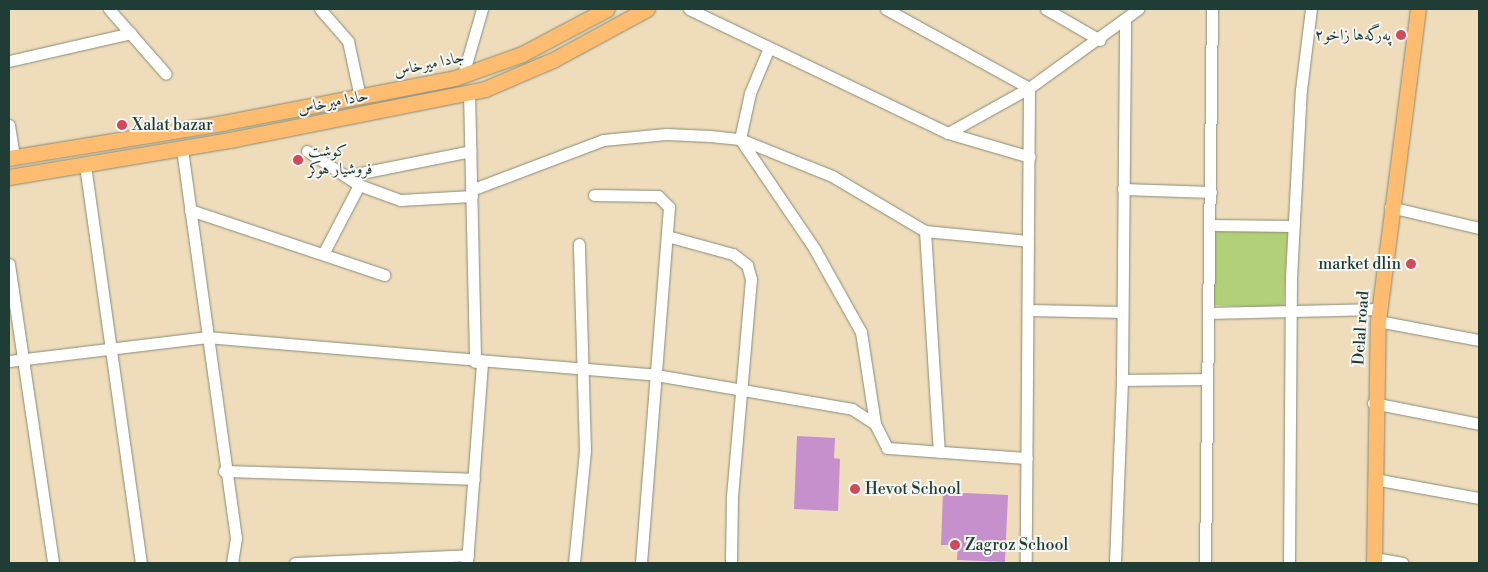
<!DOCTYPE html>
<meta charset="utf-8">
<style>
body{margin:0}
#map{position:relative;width:1488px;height:572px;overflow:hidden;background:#eedcba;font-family:"Libre Bodoni",Amiri,serif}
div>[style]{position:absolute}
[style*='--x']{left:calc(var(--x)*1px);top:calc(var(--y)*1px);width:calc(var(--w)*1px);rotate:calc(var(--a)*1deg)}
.green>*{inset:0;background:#b2d077;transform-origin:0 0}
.building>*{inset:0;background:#c690cc}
.roads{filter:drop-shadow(0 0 1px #868c77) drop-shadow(0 0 1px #868c77)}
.minor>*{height:11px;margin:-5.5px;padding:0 5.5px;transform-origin:5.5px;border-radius:5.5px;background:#fff}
.major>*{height:15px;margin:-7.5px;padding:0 7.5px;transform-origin:7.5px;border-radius:7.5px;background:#fdbc70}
.dots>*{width:14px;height:14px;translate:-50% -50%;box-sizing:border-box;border:2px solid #f6f6f2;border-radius:50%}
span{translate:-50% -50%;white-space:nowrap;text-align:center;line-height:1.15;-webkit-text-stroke:4px #f6f6f2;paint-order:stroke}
.poi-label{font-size:16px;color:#1f3d34}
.right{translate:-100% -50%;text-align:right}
.left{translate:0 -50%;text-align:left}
.street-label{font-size:16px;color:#1f3d34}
.frame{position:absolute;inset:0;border:10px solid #1f3d34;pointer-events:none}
</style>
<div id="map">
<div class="green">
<i style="left:1215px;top:224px;width:73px;height:81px;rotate:3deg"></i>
</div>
<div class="building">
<i style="clip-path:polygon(797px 436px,835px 438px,834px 458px,840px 459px,838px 511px,794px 509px)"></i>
<i style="clip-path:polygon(943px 492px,1008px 495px,1005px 562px,957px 560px,958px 545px,941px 545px)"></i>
</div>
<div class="roads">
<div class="minor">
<i style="--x:109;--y:9;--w:86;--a:48.8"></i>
<i style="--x:320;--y:9;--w:43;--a:48.8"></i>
<i style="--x:348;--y:41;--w:57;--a:77.9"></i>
<i style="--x:689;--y:9;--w:287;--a:25.6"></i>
<i style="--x:948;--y:133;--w:93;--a:-29.1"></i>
<i style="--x:1029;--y:88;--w:135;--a:-35.9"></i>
<i style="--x:886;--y:9;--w:163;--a:28.9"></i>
<i style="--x:1029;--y:88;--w:475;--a:90.4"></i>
<i style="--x:1046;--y:9;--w:62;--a:29.9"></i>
<i style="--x:768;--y:50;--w:47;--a:112.7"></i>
<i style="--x:750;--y:93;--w:47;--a:102.3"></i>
<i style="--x:740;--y:139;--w:132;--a:55.8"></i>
<i style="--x:814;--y:248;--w:96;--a:60.8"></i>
<i style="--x:861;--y:332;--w:93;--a:81.3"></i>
<i style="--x:9;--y:61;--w:125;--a:-12.9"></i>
<i style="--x:463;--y:75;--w:69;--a:-73.9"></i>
<i style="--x:469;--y:92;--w:270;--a:88.7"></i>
<i style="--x:9;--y:125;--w:32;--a:81"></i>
<i style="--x:948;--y:133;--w:85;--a:16.3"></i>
<i style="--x:182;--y:149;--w:393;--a:82.1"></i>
<i style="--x:236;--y:538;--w:25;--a:99"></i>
<i style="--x:307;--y:151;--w:62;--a:33.2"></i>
<i style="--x:359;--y:185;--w:44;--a:20.1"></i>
<i style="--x:400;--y:200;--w:72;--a:-3.2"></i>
<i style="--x:85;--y:165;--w:402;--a:82"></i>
<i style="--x:346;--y:176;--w:127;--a:-11.3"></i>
<i style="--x:1123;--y:189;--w:88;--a:2"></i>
<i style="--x:471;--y:190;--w:141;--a:-20.7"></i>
<i style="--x:603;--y:140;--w:63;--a:-5.4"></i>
<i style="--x:666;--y:134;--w:44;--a:2.6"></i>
<i style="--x:710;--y:136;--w:30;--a:6"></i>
<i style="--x:740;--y:139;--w:99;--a:21.9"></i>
<i style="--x:832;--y:176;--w:108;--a:30.6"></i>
<i style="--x:925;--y:231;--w:103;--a:5.5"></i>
<i style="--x:594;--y:195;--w:64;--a:0.9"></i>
<i style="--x:658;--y:196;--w:16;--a:45"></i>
<i style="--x:669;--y:207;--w:357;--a:94.5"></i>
<i style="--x:1390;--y:207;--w:91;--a:13.3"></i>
<i style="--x:190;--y:210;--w:205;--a:18.5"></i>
<i style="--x:1210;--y:225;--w:83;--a:0.7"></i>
<i style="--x:925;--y:231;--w:221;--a:86.4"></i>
<i style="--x:667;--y:236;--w:68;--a:15.3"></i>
<i style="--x:733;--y:254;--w:18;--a:38"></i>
<i style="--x:747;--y:265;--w:15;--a:74"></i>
<i style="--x:751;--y:279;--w:220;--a:95"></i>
<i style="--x:732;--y:498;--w:65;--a:90.9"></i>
<i style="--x:323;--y:254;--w:78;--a:-62.4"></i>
<i style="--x:9;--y:264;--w:302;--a:81.6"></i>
<i style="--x:1029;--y:310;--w:93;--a:1.2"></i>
<i style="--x:1208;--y:313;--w:171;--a:-1.3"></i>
<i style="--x:1378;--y:321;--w:103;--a:10.7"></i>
<i style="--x:9;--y:361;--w:198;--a:-6.9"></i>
<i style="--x:206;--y:337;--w:452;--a:4.8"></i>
<i style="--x:656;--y:375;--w:199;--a:9.8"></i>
<i style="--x:852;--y:409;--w:27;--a:33"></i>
<i style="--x:875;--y:424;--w:27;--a:63"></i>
<i style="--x:887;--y:448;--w:140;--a:4.1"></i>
<i style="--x:1122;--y:380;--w:85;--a:-0.7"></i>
<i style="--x:1373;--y:403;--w:108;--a:11.2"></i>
<i style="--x:224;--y:471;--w:250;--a:1.8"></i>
<i style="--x:1374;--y:479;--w:107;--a:10.3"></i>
<i style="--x:1374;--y:558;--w:29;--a:10"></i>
<i style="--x:295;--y:563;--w:173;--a:-2.6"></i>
<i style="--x:467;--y:563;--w:201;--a:-85.7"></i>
<i style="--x:574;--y:563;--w:114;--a:-84.4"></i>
<i style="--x:585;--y:450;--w:206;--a:-91.7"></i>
<i style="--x:1115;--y:563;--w:183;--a:-87.8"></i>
<i style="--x:1122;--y:380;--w:361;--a:-89.5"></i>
<i style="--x:1205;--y:563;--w:554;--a:-89.28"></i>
<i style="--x:1289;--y:563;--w:285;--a:-89.6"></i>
<i style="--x:1291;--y:278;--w:188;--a:-87"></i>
<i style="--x:1301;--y:90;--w:82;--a:-83"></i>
</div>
<div class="major">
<i style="--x:9;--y:158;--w:216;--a:-9.3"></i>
<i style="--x:222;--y:123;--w:237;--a:-10.9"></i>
<i style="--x:455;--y:78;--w:71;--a:-19.7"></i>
<i style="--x:522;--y:54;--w:96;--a:-27.9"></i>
<i style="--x:9;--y:177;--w:229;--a:-9.5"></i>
<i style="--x:235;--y:139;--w:255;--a:-11.3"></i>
<i style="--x:485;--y:89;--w:74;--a:-23.1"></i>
<i style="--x:553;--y:60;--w:107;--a:-28.5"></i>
<i style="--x:1374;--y:563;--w:242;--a:-89.1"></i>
<i style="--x:1378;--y:321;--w:315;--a:-82.7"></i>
</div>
</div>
<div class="dots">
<i style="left:1401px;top:35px;background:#d1495b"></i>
<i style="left:122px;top:125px;background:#d1495b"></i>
<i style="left:298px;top:160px;background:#d1495b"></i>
<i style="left:1411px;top:264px;background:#d1495b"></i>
<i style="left:855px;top:489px;background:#d1495b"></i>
<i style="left:955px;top:545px;background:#d1495b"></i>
</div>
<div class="poi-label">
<span class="right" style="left:1391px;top:35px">پەرگەها زاخو۲</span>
<span class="left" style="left:132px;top:125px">Xalat bazar</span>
<span class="left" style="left:308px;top:160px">كوشت<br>فروشيار هوكر</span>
<span class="right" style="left:1401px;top:264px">market dlin</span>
<span class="left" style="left:865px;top:489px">Hevot School</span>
<span class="left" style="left:965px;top:545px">Zagroz School</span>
</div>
<div class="street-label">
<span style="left:429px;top:64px;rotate:-12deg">جادا ميرخاس</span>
<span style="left:333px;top:102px;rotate:-11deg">حادا ميرخاس</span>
<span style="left:1361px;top:328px;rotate:-86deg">Delal road</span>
</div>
<div class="frame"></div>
</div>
